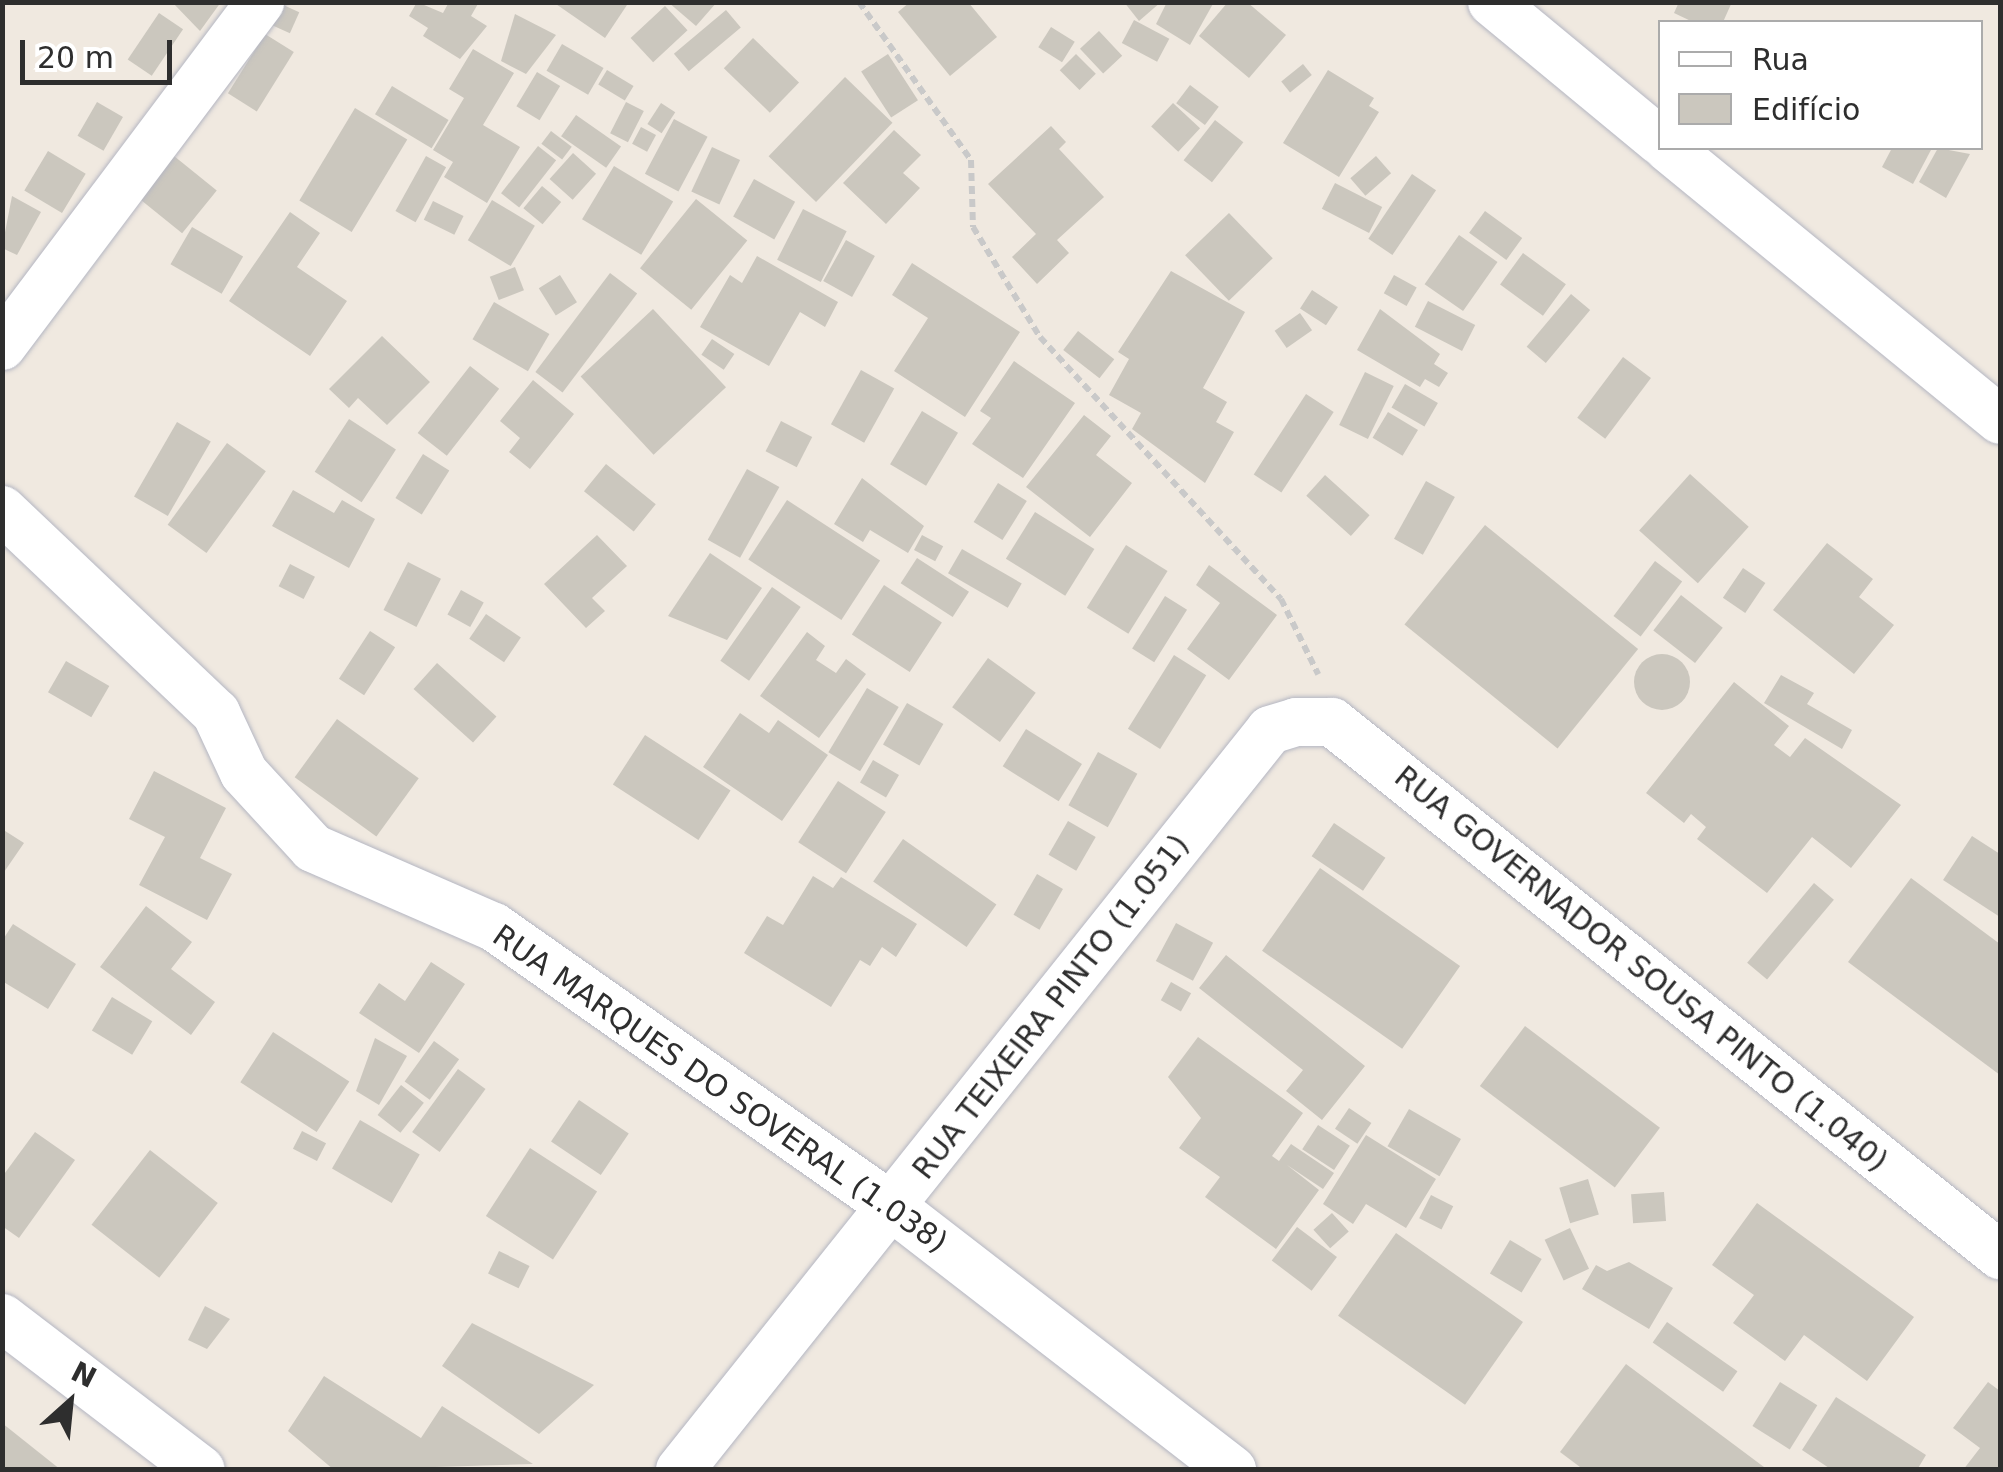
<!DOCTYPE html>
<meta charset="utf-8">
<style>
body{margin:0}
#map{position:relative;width:2003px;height:1472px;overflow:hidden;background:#f0e9e0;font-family:"DejaVu Sans",sans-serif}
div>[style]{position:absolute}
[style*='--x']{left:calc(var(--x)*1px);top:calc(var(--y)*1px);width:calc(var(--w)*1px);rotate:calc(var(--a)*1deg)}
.building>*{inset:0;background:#cbc7be;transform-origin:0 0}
.round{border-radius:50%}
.path>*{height:6px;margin-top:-3px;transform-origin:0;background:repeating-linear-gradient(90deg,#c9c9c9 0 8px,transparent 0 13px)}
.roads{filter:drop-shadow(0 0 2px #b4b6c2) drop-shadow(0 0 2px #b4b6c2)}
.street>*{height:48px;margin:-24px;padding:0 24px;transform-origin:24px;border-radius:24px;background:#fff}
span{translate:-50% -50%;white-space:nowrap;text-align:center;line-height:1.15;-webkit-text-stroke:10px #fff;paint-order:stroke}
.street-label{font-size:30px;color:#2e2e2e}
.frame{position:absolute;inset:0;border:5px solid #2e2e2e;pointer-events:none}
.legend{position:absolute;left:1658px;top:20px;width:325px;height:130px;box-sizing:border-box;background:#fff;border:2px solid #ababab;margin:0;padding:12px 18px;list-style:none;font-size:30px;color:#2e2e2e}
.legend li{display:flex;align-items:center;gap:20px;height:50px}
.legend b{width:50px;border:2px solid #ababab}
.north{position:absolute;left:20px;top:1352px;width:100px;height:100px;-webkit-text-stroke:8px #fff;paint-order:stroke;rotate:27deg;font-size:28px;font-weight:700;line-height:40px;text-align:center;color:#2e2e2e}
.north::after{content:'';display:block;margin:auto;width:35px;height:45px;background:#2e2e2e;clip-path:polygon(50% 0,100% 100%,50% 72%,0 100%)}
.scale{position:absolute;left:20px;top:40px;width:152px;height:45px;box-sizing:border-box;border:5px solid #2e2e2e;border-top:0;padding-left:12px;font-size:30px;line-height:35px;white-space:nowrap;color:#2e2e2e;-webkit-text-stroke:8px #fff;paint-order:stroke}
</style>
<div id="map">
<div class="building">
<i style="clip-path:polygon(172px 2px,221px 2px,200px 31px)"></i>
<i style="clip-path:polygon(417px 2px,443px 13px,449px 2px,479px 2px,471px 16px,487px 26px,460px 59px,423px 36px,428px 28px,409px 16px)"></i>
<i style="clip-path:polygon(553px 2px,629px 2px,605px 38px)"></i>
<i style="clip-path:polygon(668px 2px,717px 2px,696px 26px)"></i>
<i style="clip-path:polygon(910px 2px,968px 2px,997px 37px,950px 76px,898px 12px)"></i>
<i style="clip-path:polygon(1124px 2px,1161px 2px,1139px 21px)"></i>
<i style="clip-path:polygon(1167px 2px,1214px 2px,1190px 45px,1156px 24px)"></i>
<i style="clip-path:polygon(1228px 2px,1247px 2px,1286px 35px,1249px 78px,1199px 36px)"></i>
<i style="clip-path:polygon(1679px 2px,1732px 2px,1723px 22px,1693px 22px,1674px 13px)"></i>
<i style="left:281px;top:4px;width:20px;height:23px;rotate:24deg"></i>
<i style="left:665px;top:6px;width:33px;height:47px;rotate:47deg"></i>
<i style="left:726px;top:10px;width:23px;height:68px;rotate:50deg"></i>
<i style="left:159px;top:13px;width:29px;height:56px;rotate:34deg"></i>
<i style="clip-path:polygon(515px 14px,556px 35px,526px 74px,501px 61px)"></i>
<i style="left:1134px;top:20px;width:40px;height:26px;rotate:28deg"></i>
<i style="left:1051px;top:27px;width:28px;height:24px;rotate:32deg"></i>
<i style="left:1099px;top:31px;width:34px;height:26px;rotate:47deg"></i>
<i style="left:265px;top:34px;width:34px;height:70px;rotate:32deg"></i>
<i style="left:753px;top:38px;width:64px;height:42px;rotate:44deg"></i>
<i style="left:562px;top:44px;width:48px;height:31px;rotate:30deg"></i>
<i style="clip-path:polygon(473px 49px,514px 73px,483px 125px,520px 147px,487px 203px,444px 177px,453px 162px,433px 150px,464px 98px,449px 89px)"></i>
<i style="left:888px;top:54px;width:55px;height:32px;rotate:57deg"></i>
<i style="left:1076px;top:54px;width:28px;height:23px;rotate:45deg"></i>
<i style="left:1303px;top:64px;width:14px;height:28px;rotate:51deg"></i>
<i style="left:607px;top:70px;width:31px;height:17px;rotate:31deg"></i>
<i style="clip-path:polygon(1328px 70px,1374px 98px,1369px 106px,1379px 112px,1339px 177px,1283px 143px)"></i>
<i style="left:537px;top:72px;width:27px;height:40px;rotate:31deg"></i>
<i style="left:845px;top:77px;width:66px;height:110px;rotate:44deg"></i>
<i style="left:1190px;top:85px;width:36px;height:23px;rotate:37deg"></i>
<i style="left:392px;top:86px;width:66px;height:33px;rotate:31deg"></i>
<i style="left:97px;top:102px;width:30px;height:39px;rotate:30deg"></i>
<i style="left:626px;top:102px;width:20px;height:35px;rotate:27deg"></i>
<i style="left:661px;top:103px;width:17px;height:25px;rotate:33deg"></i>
<i style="left:1173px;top:103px;width:37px;height:32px;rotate:43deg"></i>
<i style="left:355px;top:108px;width:61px;height:108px;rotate:31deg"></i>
<i style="left:576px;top:115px;width:55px;height:26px;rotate:35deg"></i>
<i style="left:674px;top:119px;width:38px;height:62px;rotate:28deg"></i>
<i style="left:1215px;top:120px;width:36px;height:51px;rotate:38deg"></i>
<i style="clip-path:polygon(1051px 126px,1066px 142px,1059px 149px,1104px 197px,1057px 240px,1069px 253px,1037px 284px,1012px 257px,1036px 234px,988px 184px)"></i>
<i style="left:641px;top:127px;width:17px;height:19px;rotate:28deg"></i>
<i style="clip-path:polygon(894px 130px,921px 155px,903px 173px,920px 188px,886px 224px,843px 183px)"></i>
<i style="left:551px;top:131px;width:26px;height:16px;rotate:37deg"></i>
<i style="left:538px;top:146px;width:23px;height:60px;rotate:38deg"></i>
<i style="left:712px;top:147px;width:31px;height:49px;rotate:25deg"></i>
<i style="clip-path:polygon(1892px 148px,1932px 148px,1913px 184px,1882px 167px)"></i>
<i style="clip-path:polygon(1938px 148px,1970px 154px,1946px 198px,1919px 182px)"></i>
<i style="left:48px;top:151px;width:44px;height:46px;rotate:31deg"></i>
<i style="left:573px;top:153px;width:31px;height:35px;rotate:42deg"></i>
<i style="left:174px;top:156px;width:55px;height:55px;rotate:39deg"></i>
<i style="left:426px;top:156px;width:23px;height:63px;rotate:29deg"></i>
<i style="left:1376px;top:156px;width:23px;height:34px;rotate:49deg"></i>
<i style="left:614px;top:166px;width:69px;height:62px;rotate:31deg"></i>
<i style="left:1412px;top:174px;width:29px;height:78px;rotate:34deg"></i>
<i style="left:754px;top:179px;width:47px;height:43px;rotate:29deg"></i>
<i style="left:1335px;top:183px;width:53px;height:29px;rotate:27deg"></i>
<i style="left:542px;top:186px;width:25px;height:29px;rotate:40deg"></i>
<i style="clip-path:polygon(12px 196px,41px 212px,17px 255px,2px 248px)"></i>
<i style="left:696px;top:199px;width:66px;height:89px;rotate:39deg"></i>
<i style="left:492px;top:200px;width:50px;height:47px;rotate:31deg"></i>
<i style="left:433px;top:201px;width:34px;height:21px;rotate:26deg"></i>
<i style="left:803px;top:209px;width:49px;height:57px;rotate:27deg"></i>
<i style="left:1485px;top:211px;width:46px;height:27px;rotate:36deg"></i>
<i style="clip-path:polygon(290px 212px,320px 233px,297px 267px,347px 301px,310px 356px,229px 301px)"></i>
<i style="left:1229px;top:213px;width:63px;height:61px;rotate:46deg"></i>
<i style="left:192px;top:227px;width:59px;height:43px;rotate:30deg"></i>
<i style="left:1459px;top:235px;width:47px;height:60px;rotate:35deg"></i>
<i style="left:846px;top:240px;width:33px;height:47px;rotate:29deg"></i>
<i style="left:1523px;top:253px;width:53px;height:39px;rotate:36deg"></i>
<i style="clip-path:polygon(757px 256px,838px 302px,825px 327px,800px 312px,769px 366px,700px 327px,730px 275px,742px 283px)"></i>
<i style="clip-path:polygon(912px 263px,1020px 332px,965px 417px,894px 371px,928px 318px,892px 295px)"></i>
<i style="left:515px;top:267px;width:25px;height:27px;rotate:69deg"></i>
<i style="clip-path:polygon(1171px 271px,1245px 312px,1203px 388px,1227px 402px,1216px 422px,1234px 432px,1205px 483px,1132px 429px,1141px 413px,1109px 395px,1129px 359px,1118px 352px)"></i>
<i style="left:610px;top:273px;width:34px;height:124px;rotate:37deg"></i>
<i style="left:560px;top:275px;width:32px;height:25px;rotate:58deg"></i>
<i style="left:1394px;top:275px;width:26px;height:21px;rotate:29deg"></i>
<i style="left:1312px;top:290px;width:31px;height:22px;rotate:33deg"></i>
<i style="left:1571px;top:294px;width:25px;height:69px;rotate:40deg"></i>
<i style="left:1428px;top:301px;width:53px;height:29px;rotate:27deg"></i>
<i style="left:494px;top:302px;width:64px;height:43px;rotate:30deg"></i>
<i style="left:653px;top:309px;width:107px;height:99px;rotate:47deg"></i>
<i style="clip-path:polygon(1380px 309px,1440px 354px,1434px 364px,1448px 373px,1439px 387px,1425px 379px,1420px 387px,1357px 350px)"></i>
<i style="left:1300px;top:313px;width:21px;height:31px;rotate:55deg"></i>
<i style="left:1078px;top:331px;width:46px;height:24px;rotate:38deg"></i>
<i style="clip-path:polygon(382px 336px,430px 382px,387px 425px,358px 398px,349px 408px,329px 389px)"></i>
<i style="left:712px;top:339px;width:27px;height:19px;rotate:34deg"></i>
<i style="left:1623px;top:357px;width:35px;height:76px;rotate:37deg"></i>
<i style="clip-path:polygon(1014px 361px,1075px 403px,1023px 478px,972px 444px,991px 418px,980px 411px)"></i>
<i style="left:470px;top:366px;width:37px;height:85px;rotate:38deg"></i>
<i style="left:861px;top:370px;width:38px;height:62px;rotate:29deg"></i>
<i style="left:1365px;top:372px;width:32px;height:59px;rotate:26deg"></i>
<i style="clip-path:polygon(533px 380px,574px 414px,530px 469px,509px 452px,520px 438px,500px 421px)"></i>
<i style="left:1405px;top:384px;width:38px;height:27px;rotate:30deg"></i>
<i style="left:1306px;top:394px;width:33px;height:96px;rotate:33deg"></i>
<i style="left:922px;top:411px;width:42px;height:62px;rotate:31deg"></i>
<i style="left:1388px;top:412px;width:35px;height:30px;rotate:31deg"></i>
<i style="clip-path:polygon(1084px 415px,1111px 436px,1096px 455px,1132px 483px,1090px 537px,1026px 487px)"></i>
<i style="left:349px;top:419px;width:56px;height:63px;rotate:33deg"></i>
<i style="left:781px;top:421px;width:35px;height:34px;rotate:27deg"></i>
<i style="left:177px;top:422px;width:39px;height:86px;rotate:30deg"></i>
<i style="left:227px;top:443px;width:48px;height:101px;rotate:36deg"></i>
<i style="left:423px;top:454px;width:31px;height:52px;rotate:32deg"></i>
<i style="left:606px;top:464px;width:64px;height:35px;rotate:39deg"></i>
<i style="left:747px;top:469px;width:37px;height:81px;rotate:29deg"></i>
<i style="left:1690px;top:474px;width:79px;height:76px;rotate:42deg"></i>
<i style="left:1325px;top:475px;width:60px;height:28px;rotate:42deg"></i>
<i style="clip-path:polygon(862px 478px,924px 526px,908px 553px,870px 530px,863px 542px,834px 524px)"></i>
<i style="left:1426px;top:481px;width:33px;height:66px;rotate:29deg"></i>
<i style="left:998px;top:483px;width:34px;height:46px;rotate:32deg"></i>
<i style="clip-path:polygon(293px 490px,334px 513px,342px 500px,375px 519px,349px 568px,272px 526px)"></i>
<i style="left:787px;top:500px;width:111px;height:71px;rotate:33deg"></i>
<i style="left:1035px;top:512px;width:70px;height:55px;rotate:32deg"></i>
<i style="left:1485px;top:525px;width:197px;height:128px;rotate:39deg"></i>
<i style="clip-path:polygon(597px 535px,627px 566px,592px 598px,605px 611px,586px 628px,544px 584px)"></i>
<i style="left:922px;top:535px;width:24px;height:17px;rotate:28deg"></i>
<i style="clip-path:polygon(1827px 543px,1873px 579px,1859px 597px,1894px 625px,1854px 674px,1773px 610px)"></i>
<i style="left:1126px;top:545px;width:49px;height:74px;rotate:32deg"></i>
<i style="left:962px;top:549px;width:69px;height:28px;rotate:30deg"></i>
<i style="clip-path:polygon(710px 553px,762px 588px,727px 640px,668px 616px)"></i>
<i style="left:917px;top:558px;width:62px;height:30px;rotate:33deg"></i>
<i style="left:1655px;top:561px;width:34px;height:69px;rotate:37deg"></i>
<i style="left:408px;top:562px;width:37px;height:54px;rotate:27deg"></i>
<i style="left:290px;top:564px;width:28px;height:25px;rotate:27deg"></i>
<i style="clip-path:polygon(1209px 565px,1277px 615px,1229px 680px,1187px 649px,1220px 603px,1196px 585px)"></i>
<i style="left:1743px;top:568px;width:27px;height:36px;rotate:34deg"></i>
<i style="left:884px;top:585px;width:69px;height:59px;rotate:33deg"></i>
<i style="left:772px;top:587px;width:35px;height:90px;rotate:35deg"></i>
<i style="left:461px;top:590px;width:26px;height:28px;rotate:29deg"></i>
<i style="left:1681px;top:595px;width:53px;height:45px;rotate:38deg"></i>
<i style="left:1165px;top:596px;width:26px;height:62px;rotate:32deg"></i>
<i style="left:486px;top:614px;width:42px;height:30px;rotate:34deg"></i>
<i style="left:370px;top:631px;width:30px;height:57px;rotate:33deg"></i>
<i style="clip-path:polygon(807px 632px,825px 646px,816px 660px,836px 673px,846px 659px,866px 674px,819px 738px,760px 696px)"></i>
<i class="round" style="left:1634px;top:654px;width:56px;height:56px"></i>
<i style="left:1174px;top:655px;width:38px;height:87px;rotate:32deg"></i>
<i style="left:988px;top:658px;width:59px;height:61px;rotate:36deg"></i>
<i style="left:66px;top:661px;width:50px;height:36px;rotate:30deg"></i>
<i style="left:437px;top:663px;width:80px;height:35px;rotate:42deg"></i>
<i style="clip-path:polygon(1781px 675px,1814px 693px,1807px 704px,1852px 730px,1842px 749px,1764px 703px)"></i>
<i style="clip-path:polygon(1734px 682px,1789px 726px,1774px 745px,1790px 757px,1805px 738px,1901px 805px,1851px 868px,1812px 837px,1767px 893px,1697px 839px,1706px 827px,1691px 814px,1684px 823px,1646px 793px)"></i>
<i style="left:867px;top:688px;width:37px;height:75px;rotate:31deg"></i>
<i style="left:907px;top:703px;width:42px;height:48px;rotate:30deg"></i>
<i style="clip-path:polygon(740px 713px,769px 733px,778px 720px,828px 755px,782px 821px,703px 767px)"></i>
<i style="left:337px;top:719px;width:101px;height:72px;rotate:36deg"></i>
<i style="left:1026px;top:729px;width:66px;height:44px;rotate:32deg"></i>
<i style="left:645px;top:735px;width:102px;height:59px;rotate:33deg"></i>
<i style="left:1098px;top:752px;width:45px;height:61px;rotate:29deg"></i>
<i style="left:873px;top:760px;width:30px;height:26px;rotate:30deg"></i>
<i style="clip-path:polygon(154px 771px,226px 808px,200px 858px,232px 874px,207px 920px,139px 885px,165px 837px,129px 819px)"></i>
<i style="left:838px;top:781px;width:57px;height:73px;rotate:33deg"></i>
<i style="left:1068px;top:821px;width:32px;height:39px;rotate:30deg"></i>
<i style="left:1334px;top:823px;width:62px;height:40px;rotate:34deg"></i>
<i style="clip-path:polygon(2px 829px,24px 843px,2px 875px)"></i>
<i style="clip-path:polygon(1972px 836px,2000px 854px,2000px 917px,1943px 880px)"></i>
<i style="left:903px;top:839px;width:114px;height:52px;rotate:35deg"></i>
<i style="left:1320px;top:868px;width:171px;height:101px;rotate:35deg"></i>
<i style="left:1037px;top:874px;width:30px;height:47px;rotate:30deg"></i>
<i style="clip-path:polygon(813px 876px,833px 888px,841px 877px,917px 924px,896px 957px,882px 947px,870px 966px,860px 960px,831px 1007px,744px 953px,767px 916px,783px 925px)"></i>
<i style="clip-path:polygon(1911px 878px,2000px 944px,2000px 1075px,1848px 962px)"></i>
<i style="left:1814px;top:883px;width:26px;height:104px;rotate:40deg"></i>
<i style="clip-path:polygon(146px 906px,192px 942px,171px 969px,215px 1002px,191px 1035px,100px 967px)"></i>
<i style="left:1176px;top:923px;width:42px;height:43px;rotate:28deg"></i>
<i style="clip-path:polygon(13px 924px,76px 964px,48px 1009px,2px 981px,2px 941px)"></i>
<i style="clip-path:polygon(1226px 955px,1365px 1066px,1322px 1120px,1286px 1091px,1303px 1070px,1199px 988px)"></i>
<i style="clip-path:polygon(431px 962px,465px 984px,419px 1053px,359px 1013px,379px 983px,405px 1001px)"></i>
<i style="left:1171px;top:982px;width:23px;height:21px;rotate:29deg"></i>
<i style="left:112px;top:997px;width:47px;height:39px;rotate:31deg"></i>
<i style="left:1525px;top:1026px;width:169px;height:75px;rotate:37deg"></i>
<i style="left:273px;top:1032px;width:91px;height:60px;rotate:33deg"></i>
<i style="clip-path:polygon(1198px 1037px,1303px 1113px,1272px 1156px,1279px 1161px,1291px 1144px,1334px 1173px,1323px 1189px,1287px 1165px,1319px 1190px,1276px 1249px,1205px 1197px,1220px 1177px,1179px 1148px,1201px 1118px,1168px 1077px)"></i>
<i style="clip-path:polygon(375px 1038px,407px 1056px,379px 1105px,356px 1091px)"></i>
<i style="left:434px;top:1041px;width:31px;height:50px;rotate:36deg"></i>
<i style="left:458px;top:1069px;width:34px;height:78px;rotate:36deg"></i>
<i style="left:401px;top:1085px;width:29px;height:38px;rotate:38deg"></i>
<i style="left:579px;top:1100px;width:60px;height:50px;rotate:34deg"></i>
<i style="left:1349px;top:1108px;width:27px;height:25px;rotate:34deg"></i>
<i style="left:1409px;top:1109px;width:60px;height:43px;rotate:30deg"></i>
<i style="left:360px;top:1120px;width:69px;height:56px;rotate:30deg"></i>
<i style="left:1318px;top:1125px;width:38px;height:29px;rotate:33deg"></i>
<i style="left:302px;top:1131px;width:27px;height:20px;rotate:27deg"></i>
<i style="clip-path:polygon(35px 1132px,75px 1160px,19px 1238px,2px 1226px,2px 1177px)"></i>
<i style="clip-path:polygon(1366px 1135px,1436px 1179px,1406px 1228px,1366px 1204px,1353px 1224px,1323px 1204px)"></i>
<i style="left:530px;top:1148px;width:80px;height:81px;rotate:33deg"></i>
<i style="left:150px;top:1150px;width:86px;height:95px;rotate:38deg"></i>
<i style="left:1588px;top:1179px;width:37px;height:30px;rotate:73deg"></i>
<i style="left:1664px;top:1192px;width:29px;height:33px;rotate:86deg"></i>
<i style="left:1431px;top:1195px;width:25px;height:26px;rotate:27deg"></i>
<i style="clip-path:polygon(1757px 1203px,1914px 1317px,1867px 1381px,1804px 1335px,1785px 1361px,1733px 1323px,1754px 1295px,1712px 1265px)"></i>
<i style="left:1332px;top:1213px;width:25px;height:25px;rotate:48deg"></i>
<i style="left:1297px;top:1227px;width:50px;height:42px;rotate:37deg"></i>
<i style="left:1570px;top:1228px;width:45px;height:28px;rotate:65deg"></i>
<i style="left:1396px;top:1233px;width:155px;height:101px;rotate:35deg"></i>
<i style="left:1510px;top:1240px;width:37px;height:39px;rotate:31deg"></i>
<i style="left:499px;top:1251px;width:34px;height:25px;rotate:26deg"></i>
<i style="clip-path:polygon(1629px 1262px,1673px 1288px,1649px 1329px,1582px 1289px,1596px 1265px,1607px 1271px)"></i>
<i style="clip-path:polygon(205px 1306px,230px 1319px,207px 1349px,188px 1340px)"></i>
<i style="left:1667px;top:1322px;width:86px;height:25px;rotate:35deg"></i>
<i style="clip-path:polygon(472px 1323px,594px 1385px,539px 1434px,442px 1366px)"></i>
<i style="clip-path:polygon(1626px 1364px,1768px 1470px,1584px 1470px,1560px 1452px)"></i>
<i style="clip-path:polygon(324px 1376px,421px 1438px,442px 1406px,533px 1464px,334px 1470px,288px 1431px)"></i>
<i style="left:1780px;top:1382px;width:44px;height:52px;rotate:32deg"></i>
<i style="clip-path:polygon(1988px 1382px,2000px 1391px,2000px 1470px,1963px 1470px,1980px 1448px,1953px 1428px)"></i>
<i style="clip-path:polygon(1836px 1397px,1926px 1455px,1917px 1470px,1832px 1470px,1802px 1450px)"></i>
<i style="clip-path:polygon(2px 1423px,61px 1470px,2px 1470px)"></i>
</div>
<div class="path">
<i style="--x:859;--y:2;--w:194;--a:54.7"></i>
<i style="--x:971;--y:160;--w:67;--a:88.3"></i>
<i style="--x:973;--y:227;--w:129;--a:58.7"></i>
<i style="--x:1040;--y:337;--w:356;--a:47.4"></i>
<i style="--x:1281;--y:599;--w:84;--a:63.7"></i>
</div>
<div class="roads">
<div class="street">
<i style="--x:1492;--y:2;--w:218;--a:39.6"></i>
<i style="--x:1668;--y:148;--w:429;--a:39.3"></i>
<i style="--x:2;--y:346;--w:430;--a:-53.1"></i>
<i style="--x:2;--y:510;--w:295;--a:43.5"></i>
<i style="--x:216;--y:713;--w:66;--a:65"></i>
<i style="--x:244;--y:773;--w:102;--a:47.4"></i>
<i style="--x:313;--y:848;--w:197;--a:23.6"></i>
<i style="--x:494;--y:927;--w:487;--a:35.1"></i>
<i style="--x:892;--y:1207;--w:430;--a:37.7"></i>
<i style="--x:2;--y:1318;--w:250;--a:37.4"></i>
<i style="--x:680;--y:1470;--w:946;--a:-51.43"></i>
<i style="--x:1270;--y:730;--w:27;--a:-17"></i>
<i style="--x:1296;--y:722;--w:36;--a:0"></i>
<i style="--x:1332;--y:722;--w:855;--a:38.59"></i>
</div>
</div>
<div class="street-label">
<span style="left:1641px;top:969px;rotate:39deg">RUA GOVERNADOR SOUSA PINTO (1.040)</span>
<span style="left:1051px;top:1007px;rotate:-52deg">RUA TEIXEIRA PINTO (1.051)</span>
<span style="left:720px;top:1089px;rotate:35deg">RUA MARQUES DO SOVERAL (1.038)</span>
</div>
<div class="frame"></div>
<ul class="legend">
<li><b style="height:12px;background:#fff"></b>Rua</li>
<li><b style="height:28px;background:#cbc7be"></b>Edifício</li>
</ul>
<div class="north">N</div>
<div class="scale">20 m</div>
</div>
